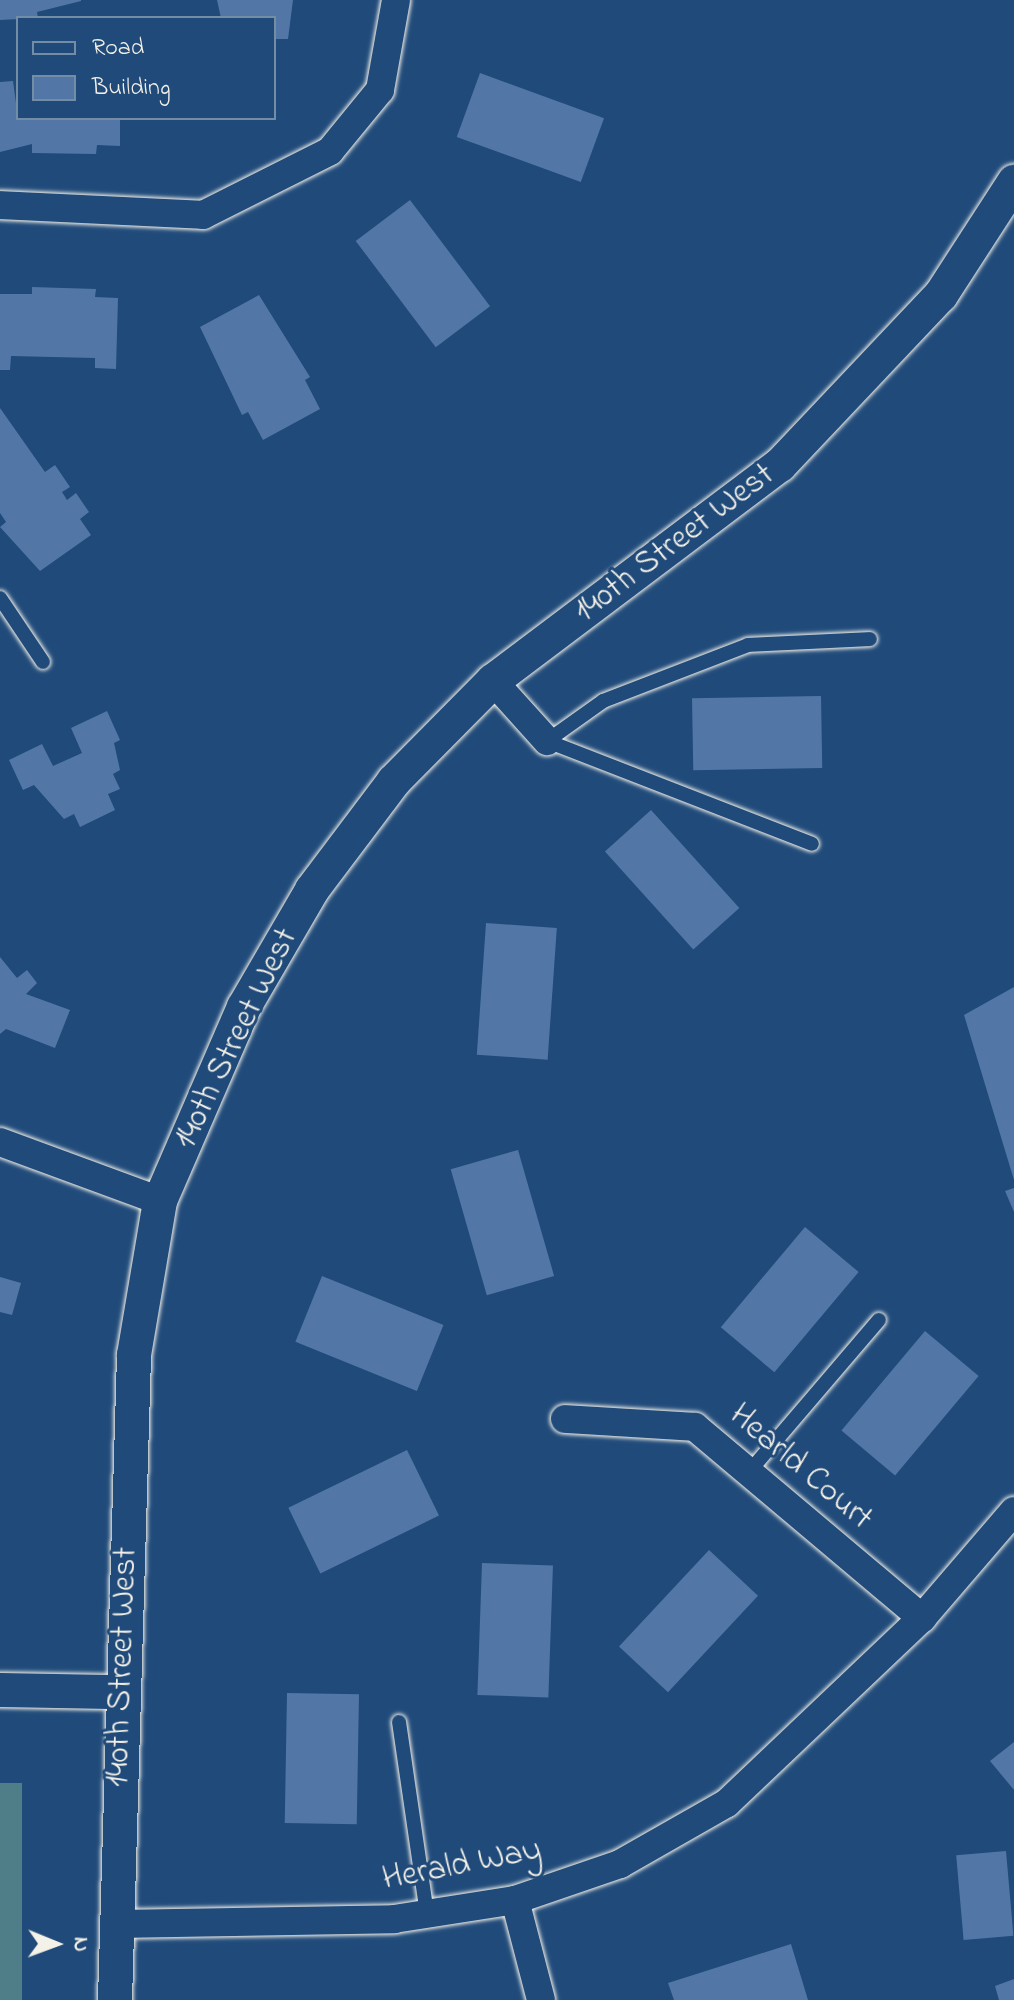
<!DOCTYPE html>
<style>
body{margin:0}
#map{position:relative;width:1014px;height:2000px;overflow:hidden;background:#1f4a7a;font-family:"Indie Flower",sans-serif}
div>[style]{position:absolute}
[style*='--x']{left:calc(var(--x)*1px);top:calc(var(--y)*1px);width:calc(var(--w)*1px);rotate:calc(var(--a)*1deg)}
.green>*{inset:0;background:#507e88;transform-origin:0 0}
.building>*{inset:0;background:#5277a6;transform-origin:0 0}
.roads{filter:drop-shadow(0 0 2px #f4f1e8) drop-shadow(0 0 2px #f4f1e8)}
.service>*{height:14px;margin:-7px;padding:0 7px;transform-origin:7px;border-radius:7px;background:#1f4a7a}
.minor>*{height:28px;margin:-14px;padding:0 14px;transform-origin:14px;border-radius:14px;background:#1f4a7a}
.tertiary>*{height:34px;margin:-17px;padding:0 17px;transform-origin:17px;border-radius:17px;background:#1f4a7a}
span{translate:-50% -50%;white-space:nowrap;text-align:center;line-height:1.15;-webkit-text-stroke:6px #1f4a7a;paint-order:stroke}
.street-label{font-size:34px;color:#f4f1e8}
.legend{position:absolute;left:16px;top:16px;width:260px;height:104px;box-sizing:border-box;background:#1f4a7a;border:2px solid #748da6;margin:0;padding:10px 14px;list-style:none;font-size:24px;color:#f4f1e8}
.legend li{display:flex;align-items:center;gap:16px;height:40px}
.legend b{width:40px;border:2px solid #748da6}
.north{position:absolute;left:16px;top:1904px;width:80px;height:80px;-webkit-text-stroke:6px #1f4a7a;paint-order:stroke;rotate:91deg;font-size:22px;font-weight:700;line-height:32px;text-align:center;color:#f4f1e8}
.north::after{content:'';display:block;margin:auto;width:28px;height:36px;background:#f4f1e8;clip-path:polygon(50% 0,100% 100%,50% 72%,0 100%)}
</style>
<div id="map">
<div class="green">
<i style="left:0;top:1783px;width:22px;height:217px"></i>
</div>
<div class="building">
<i style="clip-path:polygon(0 0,81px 0,81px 1px,37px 12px,38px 18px,0 20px)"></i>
<i style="clip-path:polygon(217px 0,293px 0,288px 39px,274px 39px,274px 18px,221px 18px)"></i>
<i style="left:480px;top:73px;width:132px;height:68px;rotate:20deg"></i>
<i style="clip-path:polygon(13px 81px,18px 118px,120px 118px,120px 146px,97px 145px,96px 154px,32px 153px,32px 144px,0 152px,0 82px)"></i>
<i style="left:410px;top:200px;width:133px;height:68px;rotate:53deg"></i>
<i style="clip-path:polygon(32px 287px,96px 289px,95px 297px,118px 298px,116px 369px,95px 368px,95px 358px,11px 356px,10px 370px,0 370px,0 294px,32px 294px)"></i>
<i style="clip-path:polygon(259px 295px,310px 377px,305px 380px,320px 409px,263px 440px,248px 412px,242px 415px,200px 327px)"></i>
<i style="clip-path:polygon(0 408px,45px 472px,55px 465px,70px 487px,62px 492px,67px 500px,76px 493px,89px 512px,80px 519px,91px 535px,40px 571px,0 527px,6px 522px,0 513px)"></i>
<i style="left:821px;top:696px;width:72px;height:129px;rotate:89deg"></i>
<i style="clip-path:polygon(107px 711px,120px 740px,114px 743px,120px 770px,113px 774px,120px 789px,108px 794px,115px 810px,80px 827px,74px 814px,64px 819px,34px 785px,23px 790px,9px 760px,42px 744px,53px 766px,82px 753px,71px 728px)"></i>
<i style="left:651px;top:810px;width:132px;height:62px;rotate:48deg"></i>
<i style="left:486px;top:923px;width:71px;height:132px;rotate:4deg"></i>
<i style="clip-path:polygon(0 957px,17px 978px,27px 970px,37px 983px,26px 994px,70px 1010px,55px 1048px,6px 1029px,0 1034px)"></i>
<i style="clip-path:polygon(1014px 987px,1014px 1180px,964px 1015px)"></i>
<i style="left:518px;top:1150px;width:131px;height:70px;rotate:74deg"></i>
<i style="clip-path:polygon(1014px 1188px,1014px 1212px,1005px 1191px)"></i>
<i style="left:805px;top:1227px;width:70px;height:131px;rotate:40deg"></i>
<i style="left:322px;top:1276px;width:131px;height:71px;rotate:22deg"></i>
<i style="clip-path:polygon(0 1277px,21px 1283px,12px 1315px,0 1312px)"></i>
<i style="left:925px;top:1331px;width:70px;height:130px;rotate:40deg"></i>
<i style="left:407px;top:1450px;width:73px;height:132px;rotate:64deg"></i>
<i style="left:709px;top:1550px;width:67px;height:132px;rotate:43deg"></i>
<i style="left:482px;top:1563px;width:71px;height:132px;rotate:2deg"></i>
<i style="left:287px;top:1693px;width:72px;height:130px;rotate:1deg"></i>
<i style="clip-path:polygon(1014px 1742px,1014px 1790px,990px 1761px)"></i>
<i style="left:1006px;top:1851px;width:85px;height:50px;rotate:85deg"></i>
<i style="clip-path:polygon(791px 1944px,808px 2000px,674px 2000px,668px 1983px)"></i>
<i style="clip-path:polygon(1014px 1979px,1014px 2000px,999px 2000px,995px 1986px)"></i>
</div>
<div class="roads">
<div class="service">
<i style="--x:0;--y:598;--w:77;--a:56.1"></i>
<i style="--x:547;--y:741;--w:69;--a:-35.5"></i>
<i style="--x:603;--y:701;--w:155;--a:-21.1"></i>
<i style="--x:748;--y:645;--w:122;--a:-2.8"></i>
<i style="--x:547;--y:741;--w:284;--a:21.2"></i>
<i style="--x:749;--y:1472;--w:200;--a:-49.5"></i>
<i style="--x:399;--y:1722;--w:194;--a:81.7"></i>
</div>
<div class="minor">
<i style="--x:0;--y:205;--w:203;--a:2.8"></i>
<i style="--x:203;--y:215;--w:142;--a:-26.7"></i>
<i style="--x:330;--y:151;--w:79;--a:-50.7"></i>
<i style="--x:380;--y:90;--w:91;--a:-79.9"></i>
<i style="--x:493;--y:681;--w:81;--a:48"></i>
<i style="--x:0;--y:1142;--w:171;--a:20.2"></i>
<i style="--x:565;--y:1419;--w:130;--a:3.5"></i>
<i style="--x:695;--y:1427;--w:297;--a:40.1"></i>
<i style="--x:515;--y:1900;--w:103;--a:75.4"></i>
<i style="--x:117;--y:1924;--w:277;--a:-1"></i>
<i style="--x:394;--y:1919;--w:122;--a:-8.9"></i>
<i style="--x:515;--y:1900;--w:111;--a:-18.9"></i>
<i style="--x:620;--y:1864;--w:123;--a:-29.7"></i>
<i style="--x:727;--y:1803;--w:269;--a:-43.5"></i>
<i style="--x:922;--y:1618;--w:141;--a:-49.3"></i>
</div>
<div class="tertiary">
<i style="--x:0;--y:1690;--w:120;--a:1"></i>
<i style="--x:115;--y:2000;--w:645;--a:-88.31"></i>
<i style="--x:134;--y:1355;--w:156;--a:-80.4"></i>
<i style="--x:160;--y:1201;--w:211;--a:-66.6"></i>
<i style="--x:244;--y:1007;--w:135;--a:-59.8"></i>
<i style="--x:312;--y:890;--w:136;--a:-53"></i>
<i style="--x:394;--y:781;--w:141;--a:-45.3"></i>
<i style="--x:493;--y:681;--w:359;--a:-37"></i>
<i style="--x:780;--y:465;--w:234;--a:-46.6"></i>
<i style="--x:941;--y:295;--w:135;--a:-57.1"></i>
</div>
</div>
<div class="street-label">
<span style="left:675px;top:544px;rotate:-37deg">140th Street West</span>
<span style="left:237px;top:1039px;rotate:-64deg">140th Street West</span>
<span style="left:800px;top:1468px;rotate:40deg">Hearld Court</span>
<span style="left:123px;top:1667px;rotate:-88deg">140th Street West</span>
<span style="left:462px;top:1866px;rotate:-11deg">Herald Way</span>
</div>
<ul class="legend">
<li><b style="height:10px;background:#1f4a7a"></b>Road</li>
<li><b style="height:22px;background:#5277a6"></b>Building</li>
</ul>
<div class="north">N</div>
</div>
